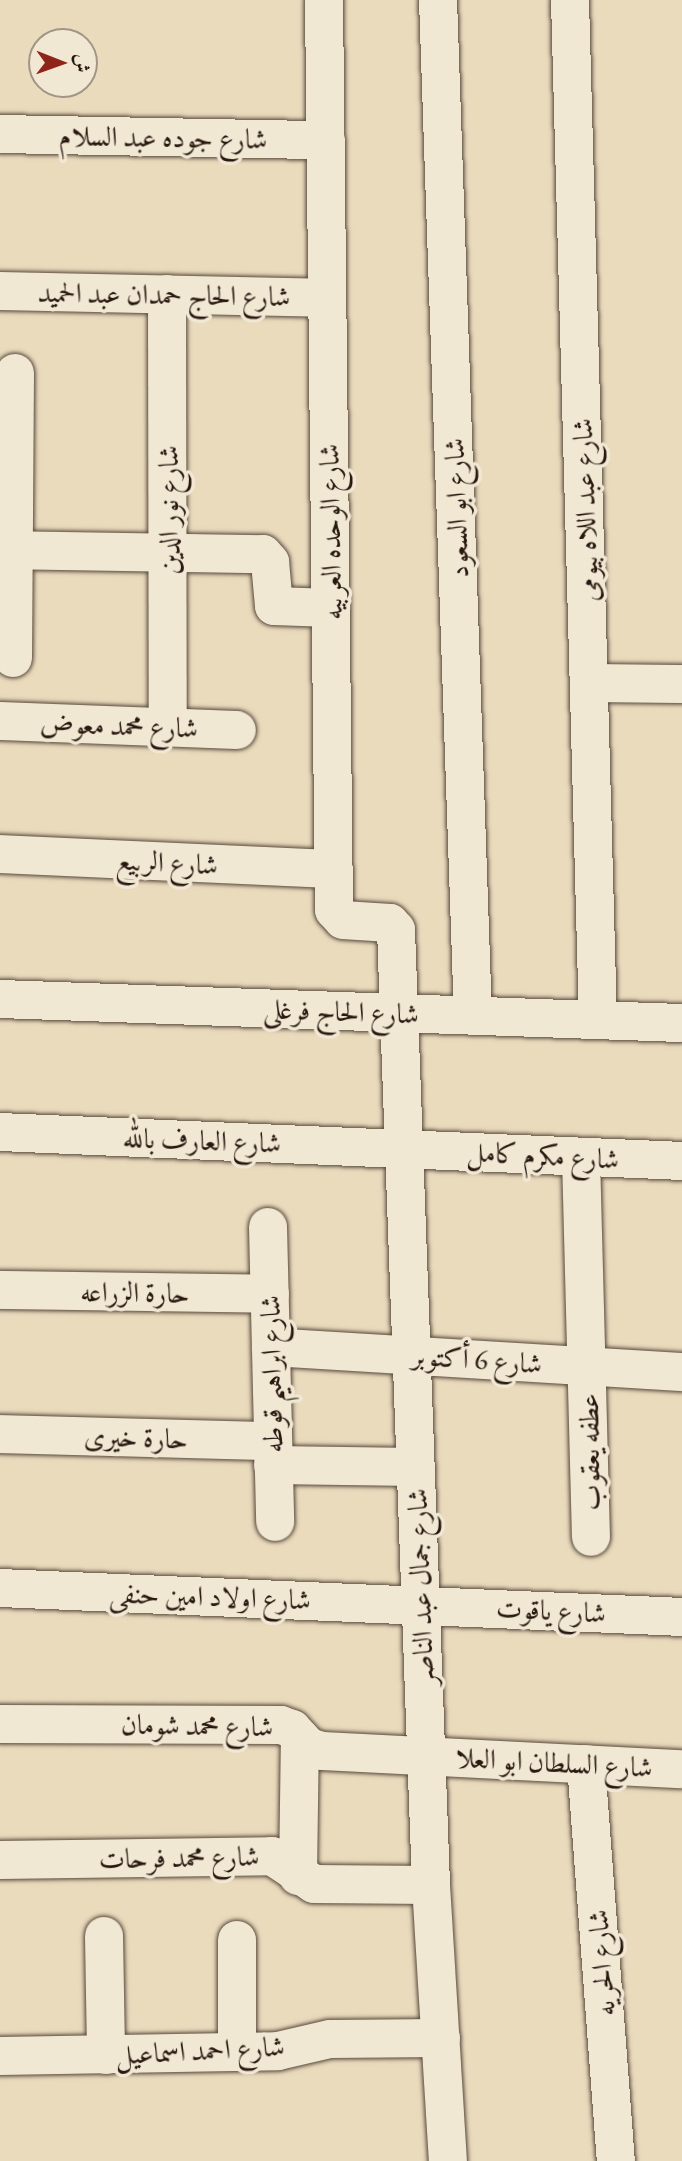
<!DOCTYPE html>
<meta charset="utf-8">
<style>
body{margin:0}
#map{position:relative;width:682px;height:2161px;overflow:hidden;background:#eadbbd;font-family:"EB Garamond",Amiri,serif}
div>[style]{position:absolute}
[style*='--x']{left:calc(var(--x)*1px);top:calc(var(--y)*1px);width:calc(var(--w)*1px);rotate:calc(var(--a)*1deg)}
.roads{filter:drop-shadow(0 0 2px #58493b) drop-shadow(0 0 2px #58493b)}
.minor>*{height:38px;margin:-19px;padding:0 19px;transform-origin:19px;border-radius:19px;background:#f1e8d4}
span{translate:-50% -50%;white-space:nowrap;text-align:center;line-height:1.15;-webkit-text-stroke:7px #f1e8d4;paint-order:stroke}
.street-label{font-size:28px;color:#281810}
.north{position:absolute;left:28px;top:28px;width:70px;height:70px;box-sizing:border-box;background:#f1e8d4;border:2px solid #a19586;border-radius:50%;rotate:91deg;font-size:19px;font-weight:700;line-height:28px;text-align:center;color:#281810}
.north::after{content:'';display:block;margin:auto;width:24px;height:32px;background:#8f2418;clip-path:polygon(50% 0,100% 100%,50% 72%,0 100%)}
</style>
<div id="map">
<div class="roads">
<div class="minor">
<i style="--x:324;--y:0;--w:910;--a:89.37"></i>
<i style="--x:334;--y:910;--w:13;--a:48"></i>
<i style="--x:343;--y:920;--w:47;--a:3.7"></i>
<i style="--x:390;--y:923;--w:9;--a:49"></i>
<i style="--x:396;--y:930;--w:956;--a:87.9"></i>
<i style="--x:431;--y:1885;--w:277;--a:86.5"></i>
<i style="--x:438;--y:0;--w:1016;--a:88.03"></i>
<i style="--x:570;--y:0;--w:1020;--a:88.43"></i>
<i style="--x:0;--y:134;--w:326;--a:1.1"></i>
<i style="--x:0;--y:291;--w:327;--a:1.2"></i>
<i style="--x:167;--y:294;--w:433;--a:89.9"></i>
<i style="--x:0;--y:550;--w:263;--a:0.9"></i>
<i style="--x:263;--y:554;--w:11;--a:49"></i>
<i style="--x:270;--y:562;--w:44;--a:84.8"></i>
<i style="--x:274;--y:606;--w:57;--a:2"></i>
<i style="--x:13;--y:658;--w:285;--a:-89.6"></i>
<i style="--x:589;--y:683;--w:93;--a:0.6"></i>
<i style="--x:0;--y:721;--w:237;--a:2.2"></i>
<i style="--x:0;--y:854;--w:334;--a:2.6"></i>
<i style="--x:0;--y:999;--w:682;--a:2.02"></i>
<i style="--x:0;--y:1132;--w:683;--a:2.43"></i>
<i style="--x:581;--y:1157;--w:380;--a:88.5"></i>
<i style="--x:268;--y:1227;--w:295;--a:88.6"></i>
<i style="--x:0;--y:1290;--w:270;--a:0.8"></i>
<i style="--x:271;--y:1347;--w:412;--a:3.5"></i>
<i style="--x:0;--y:1434;--w:273;--a:1.5"></i>
<i style="--x:273;--y:1465;--w:142;--a:0.8"></i>
<i style="--x:0;--y:1588;--w:683;--a:2.43"></i>
<i style="--x:0;--y:1724;--w:281;--a:0.2"></i>
<i style="--x:281;--y:1725;--w:12;--a:20"></i>
<i style="--x:292;--y:1729;--w:25;--a:47"></i>
<i style="--x:309;--y:1747;--w:14;--a:17"></i>
<i style="--x:322;--y:1751;--w:360;--a:2.9"></i>
<i style="--x:586;--y:1764;--w:398;--a:85.7"></i>
<i style="--x:0;--y:1860;--w:272;--a:-0.8"></i>
<i style="--x:272;--y:1856;--w:50;--a:33.7"></i>
<i style="--x:314;--y:1884;--w:117;--a:0.5"></i>
<i style="--x:298;--y:1876;--w:138;--a:-89.2"></i>
<i style="--x:104;--y:1936;--w:119;--a:89"></i>
<i style="--x:237;--y:1940;--w:112;--a:90"></i>
<i style="--x:0;--y:2056;--w:278;--a:-1"></i>
<i style="--x:278;--y:2051;--w:53;--a:-13"></i>
<i style="--x:330;--y:2039;--w:111;--a:-0.5"></i>
</div>
</div>
<div class="street-label">
<span style="left:163px;top:137px;rotate:1deg">شارع جوده عبد السلام</span>
<span style="left:164px;top:294px;rotate:1deg">شارع الحاج حمدان عبد الحميد</span>
<span style="left:456px;top:508px;rotate:-92deg">شارع ابو السعود</span>
<span style="left:168px;top:510px;rotate:-90deg">شارع نور الدين</span>
<span style="left:585px;top:510px;rotate:-92deg">شارع عبد اللاه بيومى</span>
<span style="left:330px;top:532px;rotate:-91deg">شارع الوحده العربيه</span>
<span style="left:119px;top:725px;rotate:2deg">شارع محمد معوض</span>
<span style="left:167px;top:862px;rotate:3deg">شارع الربيع</span>
<span style="left:341px;top:1011px;rotate:2deg">شارع الحاج فرغلى</span>
<span style="left:202px;top:1140px;rotate:2deg">شارع العارف بالله</span>
<span style="left:543px;top:1155px;rotate:3deg">شارع مكرم كامل</span>
<span style="left:135px;top:1292px;rotate:1deg">حارة الزراعه</span>
<span style="left:477px;top:1359px;rotate:4deg">شارع 6 أكتوبر</span>
<span style="left:271px;top:1374px;rotate:-91deg">شارع ابراهيم قوطه</span>
<span style="left:136px;top:1437px;rotate:2deg">حارة خيرى</span>
<span style="left:589px;top:1452px;rotate:-91deg">عطفه يعقوب</span>
<span style="left:420px;top:1587px;rotate:-92deg">شارع جمال عبد الناصر</span>
<span style="left:210px;top:1596px;rotate:2deg">شارع اولاد امين حنفى</span>
<span style="left:551px;top:1610px;rotate:3deg">شارع ياقوت</span>
<span style="left:197px;top:1725px;rotate:1deg">شارع محمد شومان</span>
<span style="left:554px;top:1762px;rotate:3deg">شارع السلطان ابو العلا</span>
<span style="left:179px;top:1857px;rotate:-1deg">شارع محمد فرحات</span>
<span style="left:601px;top:1963px;rotate:-94deg">شارع الحريه</span>
<span style="left:200px;top:2050px;rotate:-3deg">شارع احمد اسماعيل</span>
</div>
<div class="north">ش</div>
</div>
